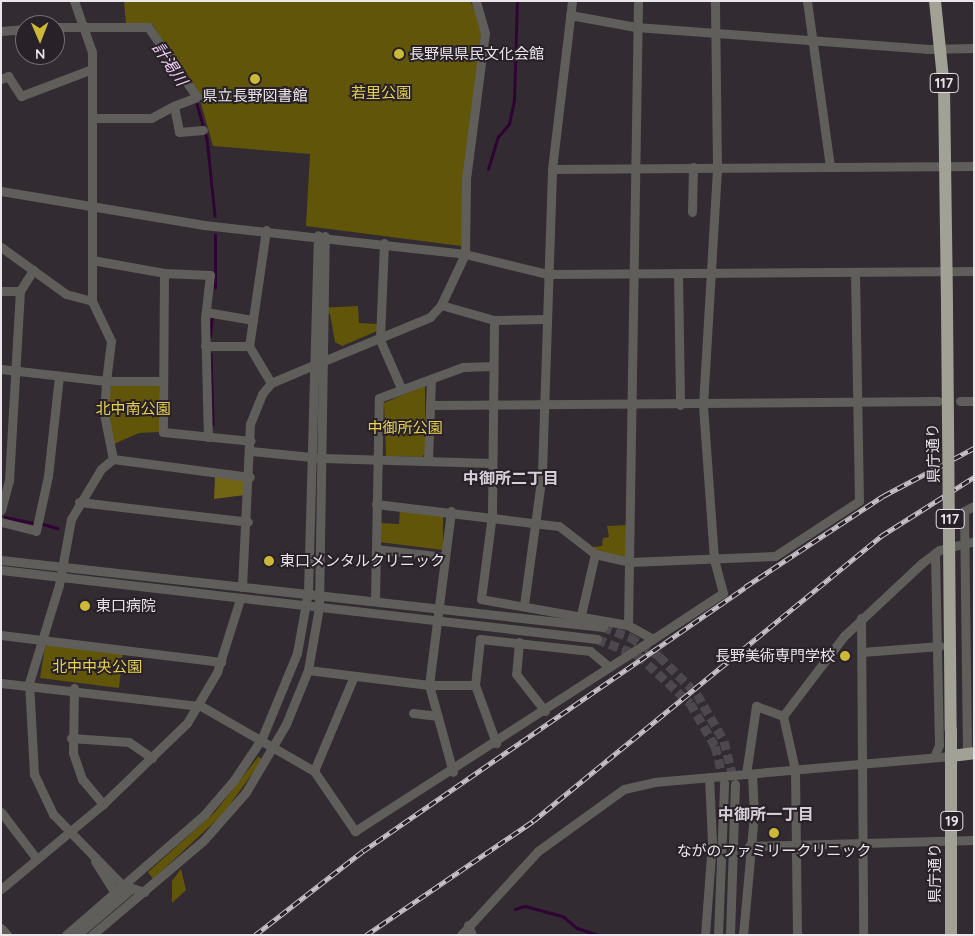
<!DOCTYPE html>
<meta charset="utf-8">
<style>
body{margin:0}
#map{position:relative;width:975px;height:936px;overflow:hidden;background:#322b32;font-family:Quicksand,"Noto Sans JP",sans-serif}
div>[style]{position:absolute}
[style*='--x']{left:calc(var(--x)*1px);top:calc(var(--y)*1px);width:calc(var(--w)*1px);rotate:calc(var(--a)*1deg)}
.green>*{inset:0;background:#605509}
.forest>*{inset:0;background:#716412}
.stream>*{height:2.5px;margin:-1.25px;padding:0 1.25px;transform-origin:1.25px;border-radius:1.25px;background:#2f0334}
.minor-tunnel>*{height:9px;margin-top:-4.5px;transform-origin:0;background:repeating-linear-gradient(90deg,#4d474e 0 9px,transparent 0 13.5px)}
.minor>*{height:9px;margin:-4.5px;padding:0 4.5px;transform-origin:4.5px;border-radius:4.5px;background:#5f5e5a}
.highway>*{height:12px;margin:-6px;padding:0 6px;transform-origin:6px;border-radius:6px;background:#a2a195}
.rail>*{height:4.5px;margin-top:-2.25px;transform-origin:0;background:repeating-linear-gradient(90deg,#282128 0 8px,#c8c3c8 0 16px);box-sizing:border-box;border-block:1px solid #c8c3c8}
.highway-bridge>*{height:12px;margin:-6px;padding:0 6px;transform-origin:6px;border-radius:6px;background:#a2a195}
.dots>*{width:14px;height:14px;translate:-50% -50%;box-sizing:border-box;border:2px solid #282128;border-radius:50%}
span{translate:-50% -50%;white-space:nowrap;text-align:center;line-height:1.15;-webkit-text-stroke:4px #282128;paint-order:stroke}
.shield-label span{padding:1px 4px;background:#282128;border:1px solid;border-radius:4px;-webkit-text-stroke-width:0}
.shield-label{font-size:14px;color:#e9e5ea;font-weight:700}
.poi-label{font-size:15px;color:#e9e5ea}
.left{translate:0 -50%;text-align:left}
.right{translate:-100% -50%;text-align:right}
.park-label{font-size:15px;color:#e8d24c}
.street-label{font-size:15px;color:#e9e5ea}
.water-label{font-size:16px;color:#f5d3f8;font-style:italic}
.neighbourhood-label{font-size:16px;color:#d8cfd9;font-weight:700}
.frame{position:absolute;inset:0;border:2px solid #e9e5ea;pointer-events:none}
.north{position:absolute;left:15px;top:15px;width:50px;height:50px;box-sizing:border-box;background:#282128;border:1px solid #756f76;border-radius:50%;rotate:179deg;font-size:14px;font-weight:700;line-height:20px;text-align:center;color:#e9e5ea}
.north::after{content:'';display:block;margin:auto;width:18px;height:22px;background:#cdb938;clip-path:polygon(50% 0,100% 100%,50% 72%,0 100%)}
</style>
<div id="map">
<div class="green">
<i style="clip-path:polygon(124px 1px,470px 1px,481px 21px,481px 33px,461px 246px,306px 226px,310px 154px,213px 146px,200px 100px,152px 24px,126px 24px)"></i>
<i style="clip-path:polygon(358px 306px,359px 323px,377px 324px,377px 331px,342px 346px,335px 342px,330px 314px,317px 308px)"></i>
<i style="clip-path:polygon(112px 383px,159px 386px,159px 432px,139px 433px,114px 444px,106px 406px)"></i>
<i style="clip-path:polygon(425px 385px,425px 453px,422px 457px,386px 456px,384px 403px)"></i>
<i style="clip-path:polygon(400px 510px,443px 513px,443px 550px,379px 542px,380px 523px,399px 524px)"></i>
<i style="clip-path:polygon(628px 525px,627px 558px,596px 551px,593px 547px,602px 546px,603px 538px,609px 537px,607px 526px)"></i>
<i style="clip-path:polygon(49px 644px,123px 652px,119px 688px,40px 678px,45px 647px)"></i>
<i style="clip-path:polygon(258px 757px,263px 759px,223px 814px,153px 879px,148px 872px,215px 812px)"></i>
<i style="clip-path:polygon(181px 869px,186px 890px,172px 903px,172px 881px)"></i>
</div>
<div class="forest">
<i style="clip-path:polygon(215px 477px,245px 481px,245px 495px,214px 499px)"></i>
</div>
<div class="stream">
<i style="--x:130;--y:31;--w:14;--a:0"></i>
<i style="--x:197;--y:104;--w:35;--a:74"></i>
<i style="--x:207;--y:138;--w:78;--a:84.1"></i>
<i style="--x:488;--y:169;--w:34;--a:-73"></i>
<i style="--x:498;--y:137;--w:17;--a:-50"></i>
<i style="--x:509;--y:124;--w:25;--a:-78"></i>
<i style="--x:514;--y:100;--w:99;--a:-88.3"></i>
<i style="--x:215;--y:288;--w:53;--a:-90"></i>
<i style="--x:210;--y:336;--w:19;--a:-84"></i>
<i style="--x:211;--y:354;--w:70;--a:88.4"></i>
<i style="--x:5;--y:517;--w:30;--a:12"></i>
<i style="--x:43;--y:524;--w:15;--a:16"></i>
<i style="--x:515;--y:909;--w:10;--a:-17"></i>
<i style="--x:525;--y:906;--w:39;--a:15"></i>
<i style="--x:563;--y:916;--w:18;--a:41"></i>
<i style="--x:577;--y:928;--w:22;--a:18"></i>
</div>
<div class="minor-tunnel">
<i style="--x:603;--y:627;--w:29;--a:20"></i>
<i style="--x:630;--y:637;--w:35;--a:33"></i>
<i style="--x:659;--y:656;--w:54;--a:45"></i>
<i style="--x:697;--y:694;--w:54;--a:60.1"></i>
<i style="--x:724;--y:741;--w:41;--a:76"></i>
<i style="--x:597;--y:639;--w:44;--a:21.3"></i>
<i style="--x:638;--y:655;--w:71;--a:42.7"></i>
<i style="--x:690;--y:703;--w:50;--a:59.8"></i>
<i style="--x:715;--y:746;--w:38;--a:76"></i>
</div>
<div class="minor">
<i style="--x:807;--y:1;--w:167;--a:82.1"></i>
<i style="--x:570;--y:15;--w:67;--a:10.3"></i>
<i style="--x:636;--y:27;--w:291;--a:4.3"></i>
<i style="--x:926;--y:49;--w:48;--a:-1.2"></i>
<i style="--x:55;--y:27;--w:93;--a:0"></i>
<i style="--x:148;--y:27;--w:85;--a:55"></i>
<i style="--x:197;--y:97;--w:25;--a:159"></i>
<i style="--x:1;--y:31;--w:24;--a:-5"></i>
<i style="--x:1;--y:79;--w:8;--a:-23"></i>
<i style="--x:8;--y:76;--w:24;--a:57"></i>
<i style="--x:21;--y:96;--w:76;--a:-20.8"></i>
<i style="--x:95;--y:118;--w:56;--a:0"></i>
<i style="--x:151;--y:118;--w:26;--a:-28"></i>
<i style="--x:174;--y:106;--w:26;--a:79"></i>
<i style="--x:179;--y:132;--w:24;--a:-5"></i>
<i style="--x:552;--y:169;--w:422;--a:-0.4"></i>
<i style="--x:1;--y:191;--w:206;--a:9.5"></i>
<i style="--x:204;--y:225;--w:263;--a:6.3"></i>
<i style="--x:465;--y:254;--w:84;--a:13.7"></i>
<i style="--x:547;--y:274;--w:427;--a:-0.4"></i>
<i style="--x:692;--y:212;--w:45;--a:-88.7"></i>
<i style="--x:266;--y:230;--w:117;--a:98.3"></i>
<i style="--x:249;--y:346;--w:43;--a:59.3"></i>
<i style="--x:384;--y:243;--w:97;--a:92.4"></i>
<i style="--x:380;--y:340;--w:52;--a:66.4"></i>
<i style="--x:1;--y:247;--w:80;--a:35.9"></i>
<i style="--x:66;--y:294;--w:27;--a:15"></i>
<i style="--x:92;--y:301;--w:249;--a:-90"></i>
<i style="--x:92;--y:52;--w:54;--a:-109.4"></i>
<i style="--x:92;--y:260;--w:73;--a:10.2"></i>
<i style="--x:164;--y:273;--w:159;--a:90.4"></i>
<i style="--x:163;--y:432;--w:88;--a:5.8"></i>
<i style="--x:164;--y:273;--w:46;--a:2.5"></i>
<i style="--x:210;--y:275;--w:43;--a:96.6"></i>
<i style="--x:205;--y:318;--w:119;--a:88.6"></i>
<i style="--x:678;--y:273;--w:132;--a:89.1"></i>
<i style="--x:1;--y:291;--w:19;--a:0"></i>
<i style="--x:92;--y:301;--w:44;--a:64.6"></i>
<i style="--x:111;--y:341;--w:40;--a:97.1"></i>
<i style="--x:106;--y:381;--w:56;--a:0"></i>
<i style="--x:441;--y:305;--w:55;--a:15.8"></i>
<i style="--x:494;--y:320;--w:51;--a:-1.1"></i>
<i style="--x:206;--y:312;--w:48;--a:9.7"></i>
<i style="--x:205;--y:346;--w:44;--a:0"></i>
<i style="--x:1;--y:369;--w:106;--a:6.5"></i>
<i style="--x:106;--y:381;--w:33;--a:93"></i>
<i style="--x:104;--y:414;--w:46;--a:78.7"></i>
<i style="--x:960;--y:401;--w:14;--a:0"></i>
<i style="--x:430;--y:405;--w:508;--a:-0.45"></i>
<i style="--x:251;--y:451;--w:71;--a:5.6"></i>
<i style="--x:322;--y:458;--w:170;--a:1.7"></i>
<i style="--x:428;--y:461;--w:82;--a:-87.9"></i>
<i style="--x:79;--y:502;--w:170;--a:6.7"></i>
<i style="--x:376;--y:504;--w:184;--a:6.9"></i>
<i style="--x:559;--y:526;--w:46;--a:37.9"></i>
<i style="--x:595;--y:554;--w:36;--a:13"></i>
<i style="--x:630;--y:562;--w:145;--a:-2.4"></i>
<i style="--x:775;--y:556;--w:100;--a:-33.2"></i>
<i style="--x:859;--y:501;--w:229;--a:-91"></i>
<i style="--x:1;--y:510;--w:30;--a:-75"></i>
<i style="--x:9;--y:481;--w:190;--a:-86.7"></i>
<i style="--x:20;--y:291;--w:25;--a:-58"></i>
<i style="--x:451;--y:511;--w:175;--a:97.2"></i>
<i style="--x:429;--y:685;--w:90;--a:74.6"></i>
<i style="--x:1;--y:522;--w:36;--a:14"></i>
<i style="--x:36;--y:531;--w:56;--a:-77.7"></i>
<i style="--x:48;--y:476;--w:101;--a:-83.7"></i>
<i style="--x:376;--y:549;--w:69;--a:6.6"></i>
<i style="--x:1;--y:560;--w:606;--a:6.35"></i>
<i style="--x:1;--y:570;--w:600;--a:6.6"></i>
<i style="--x:242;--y:587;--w:163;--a:-87.2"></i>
<i style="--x:250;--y:424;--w:32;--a:-68"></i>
<i style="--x:262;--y:394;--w:14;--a:-51"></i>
<i style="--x:271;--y:383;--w:23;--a:-23"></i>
<i style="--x:292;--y:374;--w:149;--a:-22.4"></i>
<i style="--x:430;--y:317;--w:16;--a:-47"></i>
<i style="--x:441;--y:305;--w:56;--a:-64.8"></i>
<i style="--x:465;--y:254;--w:75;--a:-89.2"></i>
<i style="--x:466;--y:179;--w:147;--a:-82.6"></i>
<i style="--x:485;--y:33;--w:33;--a:-106"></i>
<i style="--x:375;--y:600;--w:202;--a:-88.9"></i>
<i style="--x:379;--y:398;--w:90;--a:-20.3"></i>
<i style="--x:463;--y:367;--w:30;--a:-2"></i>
<i style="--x:524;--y:605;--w:133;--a:-82.2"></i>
<i style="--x:542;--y:473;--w:304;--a:-88.1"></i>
<i style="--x:552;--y:169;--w:169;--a:-83.2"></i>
<i style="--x:581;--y:615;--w:63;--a:-77.1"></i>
<i style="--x:861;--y:618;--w:317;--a:89.6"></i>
<i style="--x:628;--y:625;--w:624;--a:-89.08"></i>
<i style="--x:1;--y:635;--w:222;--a:7"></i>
<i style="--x:653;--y:639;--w:84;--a:-33.3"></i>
<i style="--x:723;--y:593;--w:35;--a:-105"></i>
<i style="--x:714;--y:559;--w:154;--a:-94.1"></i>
<i style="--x:703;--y:405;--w:238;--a:-86.6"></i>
<i style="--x:717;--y:167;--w:166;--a:-90.7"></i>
<i style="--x:519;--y:642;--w:32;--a:95"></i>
<i style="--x:516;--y:674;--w:47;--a:51.9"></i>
<i style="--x:862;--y:652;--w:78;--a:-4.4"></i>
<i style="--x:308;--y:670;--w:122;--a:7.1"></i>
<i style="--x:429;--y:685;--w:46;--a:0"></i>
<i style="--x:475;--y:685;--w:46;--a:-83.8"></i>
<i style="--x:480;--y:639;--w:111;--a:6.2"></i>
<i style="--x:590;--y:651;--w:25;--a:40"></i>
<i style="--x:1;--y:683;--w:201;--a:6.6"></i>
<i style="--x:201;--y:706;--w:130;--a:29.9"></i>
<i style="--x:314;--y:771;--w:73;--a:55.7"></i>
<i style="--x:355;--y:831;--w:354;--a:-32.8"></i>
<i style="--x:653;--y:639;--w:29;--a:-151"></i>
<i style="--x:628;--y:625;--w:149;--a:-170"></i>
<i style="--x:481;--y:599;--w:86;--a:-82.6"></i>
<i style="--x:492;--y:514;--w:194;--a:-89.4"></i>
<i style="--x:475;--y:685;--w:62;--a:70.1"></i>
<i style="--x:74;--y:688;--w:65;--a:90.9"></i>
<i style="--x:73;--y:753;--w:28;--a:71"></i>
<i style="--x:82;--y:779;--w:33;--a:50"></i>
<i style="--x:413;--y:713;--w:25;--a:7"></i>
<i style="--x:71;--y:738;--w:58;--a:3.9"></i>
<i style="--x:129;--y:742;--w:28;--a:35"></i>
<i style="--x:967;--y:754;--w:243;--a:-90.7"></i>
<i style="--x:964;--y:511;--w:11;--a:-27"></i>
<i style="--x:934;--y:757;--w:13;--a:-67"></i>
<i style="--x:939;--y:745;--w:192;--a:-91.2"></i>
<i style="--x:314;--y:771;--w:101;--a:-67.2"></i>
<i style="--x:746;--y:774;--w:69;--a:-81.6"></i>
<i style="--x:756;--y:706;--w:29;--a:20"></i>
<i style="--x:1;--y:812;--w:58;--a:52.7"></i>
<i style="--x:749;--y:846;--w:225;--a:-1.5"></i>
<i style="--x:95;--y:861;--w:38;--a:58"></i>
<i style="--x:123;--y:886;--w:100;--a:-134.2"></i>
<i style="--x:53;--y:814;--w:44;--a:-115.4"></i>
<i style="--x:34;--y:774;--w:91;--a:-93.1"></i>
<i style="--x:29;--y:683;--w:102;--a:-73"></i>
<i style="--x:59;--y:585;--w:67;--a:-79.7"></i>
<i style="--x:71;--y:519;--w:58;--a:-59"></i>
<i style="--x:101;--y:469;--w:16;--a:-40"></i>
<i style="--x:113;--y:459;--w:138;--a:7.5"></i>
<i style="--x:1;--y:889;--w:133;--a:-39.8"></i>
<i style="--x:103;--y:804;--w:117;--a:-44"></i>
<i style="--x:187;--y:723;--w:59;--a:-59.5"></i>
<i style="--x:217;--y:672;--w:77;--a:-72.5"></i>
<i style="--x:468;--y:925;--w:11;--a:68"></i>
<i style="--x:1;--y:928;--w:9;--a:49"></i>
<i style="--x:66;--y:935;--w:183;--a:-41"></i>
<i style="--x:204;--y:815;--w:46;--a:-49.4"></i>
<i style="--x:234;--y:780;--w:50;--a:-56.3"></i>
<i style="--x:262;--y:738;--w:92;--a:-67.6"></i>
<i style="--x:297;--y:653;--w:62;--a:-79.8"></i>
<i style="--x:308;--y:592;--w:357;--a:-88.4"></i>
<i style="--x:77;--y:935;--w:72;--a:-40.5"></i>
<i style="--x:132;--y:888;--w:13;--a:18"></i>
<i style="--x:92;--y:935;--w:145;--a:-40.3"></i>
<i style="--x:203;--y:841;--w:65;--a:-48.7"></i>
<i style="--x:246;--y:792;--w:79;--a:-59.5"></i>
<i style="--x:286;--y:724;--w:58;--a:-67.8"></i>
<i style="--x:308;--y:670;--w:64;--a:-80.1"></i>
<i style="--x:319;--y:607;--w:371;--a:-89.1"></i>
<i style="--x:461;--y:935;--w:114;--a:-47.5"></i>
<i style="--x:538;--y:851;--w:106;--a:-35.8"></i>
<i style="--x:624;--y:789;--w:31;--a:-13"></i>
<i style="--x:654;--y:782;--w:298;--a:-5"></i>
<i style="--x:705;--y:935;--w:93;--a:-85.7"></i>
<i style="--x:712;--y:842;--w:65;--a:-92.6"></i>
<i style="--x:718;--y:935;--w:152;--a:-87.7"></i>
<i style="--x:730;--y:935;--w:151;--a:-88.1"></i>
<i style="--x:743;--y:935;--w:121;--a:-84.8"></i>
<i style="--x:754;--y:814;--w:40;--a:-92.9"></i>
<i style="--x:797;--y:935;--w:165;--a:-90.7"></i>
<i style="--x:795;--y:770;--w:55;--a:-102.5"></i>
<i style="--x:783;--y:716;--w:101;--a:-52.7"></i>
<i style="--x:844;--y:636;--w:107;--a:-43.1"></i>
<i style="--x:922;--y:563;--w:21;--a:-37"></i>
<i style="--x:939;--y:550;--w:36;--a:-14"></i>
</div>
<div class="highway">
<i style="--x:935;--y:1;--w:87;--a:84.1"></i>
<i style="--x:944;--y:88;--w:219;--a:89.2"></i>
<i style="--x:951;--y:730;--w:205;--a:90"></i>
<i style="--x:951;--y:756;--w:23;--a:-7"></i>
</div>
<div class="rail">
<i style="--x:255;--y:935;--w:137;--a:-37.9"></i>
<i style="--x:363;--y:851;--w:464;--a:-34.6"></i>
<i style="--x:745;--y:587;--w:165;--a:-33.4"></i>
<i style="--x:883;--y:496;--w:103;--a:-27.8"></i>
<i style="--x:366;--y:935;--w:202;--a:-34.3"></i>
<i style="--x:533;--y:821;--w:450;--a:-39.3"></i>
<i style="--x:881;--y:536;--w:110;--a:-32.4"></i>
</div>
<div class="highway-bridge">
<i style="--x:947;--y:307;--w:423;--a:89.5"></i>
</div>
<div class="dots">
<i style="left:399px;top:54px;background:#cdb938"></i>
<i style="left:255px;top:79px;background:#cdb938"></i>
<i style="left:269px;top:561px;background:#cdb938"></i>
<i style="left:85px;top:606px;background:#cdb938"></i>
<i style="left:845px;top:656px;background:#cdb938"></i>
<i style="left:774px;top:833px;background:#cdb938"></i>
</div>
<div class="shield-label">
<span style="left:944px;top:83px">117</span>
<span style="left:950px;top:519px">117</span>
<span style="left:952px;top:821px">19</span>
</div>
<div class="poi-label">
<span class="left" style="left:409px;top:54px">長野県県民文化会館</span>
<span style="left:255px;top:96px">県立長野図書館</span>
<span class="left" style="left:280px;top:561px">東口メンタルクリニック</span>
<span class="left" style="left:96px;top:606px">東口病院</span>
<span class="right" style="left:835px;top:656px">長野美術専門学校</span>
<span style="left:774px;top:851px">ながのファミリークリニック</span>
</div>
<div class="park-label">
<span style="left:381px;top:93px">若里公園</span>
<span style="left:133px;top:409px">北中南公園</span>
<span style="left:405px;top:428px">中御所公園</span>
<span style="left:97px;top:667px">北中中央公園</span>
</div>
<div class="street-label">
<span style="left:933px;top:453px;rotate:-91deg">県庁通り</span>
<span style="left:935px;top:873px;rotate:-90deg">県庁通り</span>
</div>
<div class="water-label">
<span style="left:170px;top:64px;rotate:56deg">計渇川</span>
</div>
<div class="neighbourhood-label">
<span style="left:511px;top:478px">中御所二丁目</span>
<span style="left:766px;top:814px">中御所一丁目</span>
</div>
<div class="frame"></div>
<div class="north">N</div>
</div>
